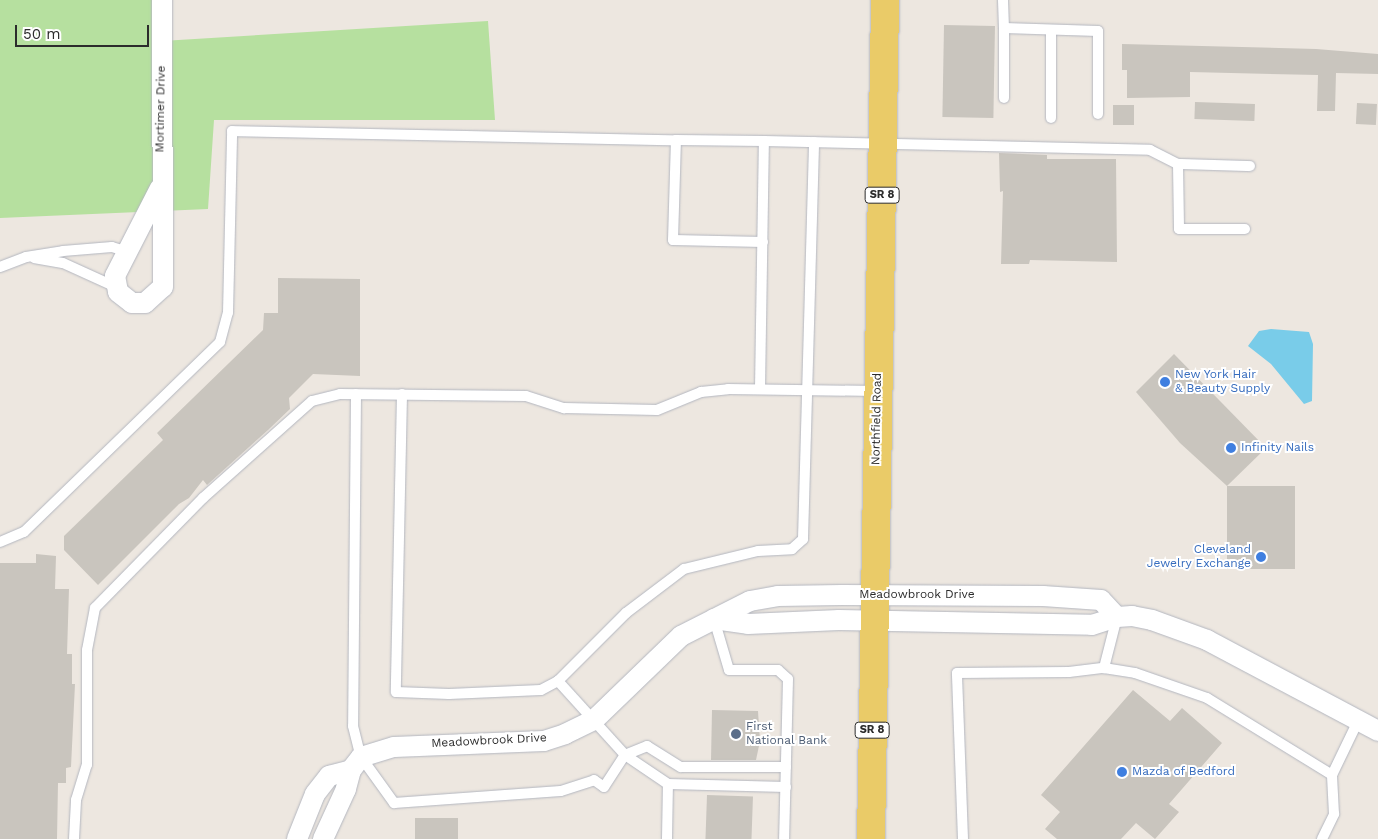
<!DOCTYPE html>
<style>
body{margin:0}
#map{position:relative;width:1378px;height:839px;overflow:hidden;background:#ede7e0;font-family:"Work Sans",sans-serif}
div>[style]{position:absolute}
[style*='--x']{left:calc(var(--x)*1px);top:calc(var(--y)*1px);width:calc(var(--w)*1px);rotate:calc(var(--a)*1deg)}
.green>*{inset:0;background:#b6e09f}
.water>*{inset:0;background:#79cce9}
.building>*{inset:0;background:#c9c5be;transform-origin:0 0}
.roads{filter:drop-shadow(0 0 1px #b3b6bf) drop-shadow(0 0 1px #b3b6bf)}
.service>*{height:10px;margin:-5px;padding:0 5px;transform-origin:5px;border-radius:5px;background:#fff}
.minor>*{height:20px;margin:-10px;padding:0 10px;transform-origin:10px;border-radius:10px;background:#fff}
.primary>*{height:28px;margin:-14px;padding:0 14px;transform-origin:14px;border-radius:14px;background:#eacb68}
.dots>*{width:14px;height:14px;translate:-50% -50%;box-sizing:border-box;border:2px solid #fff;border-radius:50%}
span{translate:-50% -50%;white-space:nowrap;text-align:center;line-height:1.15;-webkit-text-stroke:4px #fff;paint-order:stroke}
.shield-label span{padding:1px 4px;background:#fff;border:1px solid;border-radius:4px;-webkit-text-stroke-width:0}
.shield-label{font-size:11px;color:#2c2c2c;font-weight:700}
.street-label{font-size:12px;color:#2c2c2c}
.shop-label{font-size:12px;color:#366cbe}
.left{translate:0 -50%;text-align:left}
.right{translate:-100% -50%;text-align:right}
.service-label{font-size:12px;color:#4e5e75}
.scale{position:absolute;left:15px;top:25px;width:134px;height:22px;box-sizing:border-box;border:2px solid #2c2c2c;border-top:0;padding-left:6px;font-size:15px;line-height:18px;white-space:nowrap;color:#2c2c2c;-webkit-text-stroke:4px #fff;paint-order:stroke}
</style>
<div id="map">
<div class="green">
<i style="clip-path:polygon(0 0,162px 0,162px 41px,488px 21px,495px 120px,214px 120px,208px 209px,0 218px)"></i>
</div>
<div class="water">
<i style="clip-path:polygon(1271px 329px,1309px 332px,1313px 344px,1312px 401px,1304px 404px,1271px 364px,1248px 346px,1259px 331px)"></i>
</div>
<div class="building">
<i style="left:944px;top:25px;width:51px;height:92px;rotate:1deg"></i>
<i style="clip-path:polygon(1122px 44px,1316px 49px,1378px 54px,1378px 74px,1336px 73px,1335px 111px,1317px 111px,1318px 75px,1190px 72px,1190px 97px,1127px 98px,1127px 70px,1122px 70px)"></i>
<i style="left:1195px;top:102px;width:60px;height:17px;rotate:2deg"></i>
<i style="left:1357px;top:103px;width:20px;height:21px;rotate:3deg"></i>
<i style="left:1113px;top:105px;width:21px;height:20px"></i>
<i style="clip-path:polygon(999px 153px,1047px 155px,1047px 159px,1116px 159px,1117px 262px,1030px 260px,1029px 264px,1001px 264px,1003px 191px,1000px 192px)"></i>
<i style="clip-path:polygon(278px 278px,360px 279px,360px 376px,313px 374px,289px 398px,290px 409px,268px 430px,207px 485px,203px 480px,189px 498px,179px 504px,98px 585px,64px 550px,64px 536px,163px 440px,157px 433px,263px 330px,264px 313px,278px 313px)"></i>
<i style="clip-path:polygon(1174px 354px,1266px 448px,1227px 486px,1180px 443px,1136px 392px)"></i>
<i style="left:1227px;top:486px;width:68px;height:83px"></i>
<i style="clip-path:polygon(36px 554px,56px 556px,55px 589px,69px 589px,67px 654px,72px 654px,72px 684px,75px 684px,71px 767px,66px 768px,66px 783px,58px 783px,57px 839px,0 839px,0 563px,36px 563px)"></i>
<i style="clip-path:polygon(1133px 690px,1170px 721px,1182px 708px,1222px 743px,1169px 804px,1179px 812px,1155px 839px,1136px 823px,1121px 839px,1057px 839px,1045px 829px,1060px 812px,1041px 795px)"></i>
<i style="clip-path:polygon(712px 710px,758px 711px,760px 741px,756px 760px,711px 760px)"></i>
<i style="left:707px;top:795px;width:46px;height:44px;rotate:2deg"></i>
<i style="left:458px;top:818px;width:21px;height:43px;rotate:90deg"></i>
</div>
<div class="roads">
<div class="service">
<i style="--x:1003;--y:0;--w:28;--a:88"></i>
<i style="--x:1004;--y:28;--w:94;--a:1.8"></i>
<i style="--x:1098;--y:31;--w:83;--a:90"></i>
<i style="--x:1004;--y:98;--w:70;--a:-90"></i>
<i style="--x:1051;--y:118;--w:88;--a:-90"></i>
<i style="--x:1178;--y:164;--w:72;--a:1.6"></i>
<i style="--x:763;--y:242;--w:90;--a:-178.7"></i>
<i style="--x:673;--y:240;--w:100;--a:-88.3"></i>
<i style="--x:676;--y:140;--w:88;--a:0.7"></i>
<i style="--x:34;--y:258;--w:29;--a:10"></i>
<i style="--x:63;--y:263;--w:58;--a:24.4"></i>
<i style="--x:0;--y:267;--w:28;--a:-21"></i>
<i style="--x:26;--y:257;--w:37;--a:-9"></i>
<i style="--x:63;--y:251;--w:49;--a:-4.7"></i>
<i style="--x:112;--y:247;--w:17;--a:17"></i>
<i style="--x:760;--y:389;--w:248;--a:-89.1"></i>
<i style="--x:764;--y:141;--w:386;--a:1.3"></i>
<i style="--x:1150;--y:150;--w:31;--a:27"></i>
<i style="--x:1178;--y:164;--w:65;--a:89.1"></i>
<i style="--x:1179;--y:229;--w:66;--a:0"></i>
<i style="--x:356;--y:394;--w:332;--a:90.5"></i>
<i style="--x:353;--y:726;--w:32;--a:76"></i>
<i style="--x:361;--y:757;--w:57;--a:54.3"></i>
<i style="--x:394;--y:803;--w:167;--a:-4.1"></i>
<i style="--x:561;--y:791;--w:35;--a:-18"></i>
<i style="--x:594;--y:780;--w:12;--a:35"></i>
<i style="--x:604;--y:787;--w:38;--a:-57"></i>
<i style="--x:625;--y:755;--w:100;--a:-132.2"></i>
<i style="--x:402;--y:394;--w:298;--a:91.2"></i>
<i style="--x:396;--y:692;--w:53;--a:2.2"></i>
<i style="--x:449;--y:694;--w:92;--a:-2.5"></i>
<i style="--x:541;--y:690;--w:19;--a:-28"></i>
<i style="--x:558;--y:681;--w:96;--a:-45"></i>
<i style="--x:626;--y:613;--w:73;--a:-37.2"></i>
<i style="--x:684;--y:569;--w:76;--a:-13.7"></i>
<i style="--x:758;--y:551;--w:34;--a:-3"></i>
<i style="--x:792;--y:549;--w:15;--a:-42"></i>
<i style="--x:803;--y:539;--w:397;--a:-88.4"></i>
<i style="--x:0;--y:542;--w:26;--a:-23"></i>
<i style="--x:24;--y:532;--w:273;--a:-44.1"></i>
<i style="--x:220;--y:342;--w:30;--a:-75"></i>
<i style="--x:228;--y:313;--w:182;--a:-88.7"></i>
<i style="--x:232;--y:131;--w:444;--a:1.2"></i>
<i style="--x:1117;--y:617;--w:53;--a:104.3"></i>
<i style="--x:1104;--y:668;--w:31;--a:9"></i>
<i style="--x:1135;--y:673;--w:76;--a:19.1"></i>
<i style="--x:1207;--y:698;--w:147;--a:31.6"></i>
<i style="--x:1332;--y:775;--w:58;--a:-64.3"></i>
<i style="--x:714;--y:619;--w:53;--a:73.6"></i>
<i style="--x:729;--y:670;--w:49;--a:0"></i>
<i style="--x:778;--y:670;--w:13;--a:42"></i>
<i style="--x:788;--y:679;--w:160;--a:91.4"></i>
<i style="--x:786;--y:787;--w:118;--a:-178.5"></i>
<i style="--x:668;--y:784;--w:52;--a:-146"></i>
<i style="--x:625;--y:755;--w:24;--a:-22"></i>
<i style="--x:647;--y:746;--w:40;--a:32"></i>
<i style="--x:681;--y:767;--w:105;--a:0"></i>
<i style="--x:74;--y:839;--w:39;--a:-87"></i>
<i style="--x:76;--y:800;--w:37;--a:-73"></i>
<i style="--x:87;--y:765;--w:115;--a:-90"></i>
<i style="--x:87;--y:650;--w:43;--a:-79.2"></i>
<i style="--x:95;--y:608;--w:154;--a:-45.5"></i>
<i style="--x:203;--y:498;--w:146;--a:-41.7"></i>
<i style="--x:312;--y:401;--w:29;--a:-14"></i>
<i style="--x:340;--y:394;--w:186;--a:0.6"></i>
<i style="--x:526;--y:396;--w:40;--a:18"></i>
<i style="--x:564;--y:408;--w:93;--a:1.2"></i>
<i style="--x:657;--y:410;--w:48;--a:-22.2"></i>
<i style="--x:701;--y:392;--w:27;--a:-6"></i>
<i style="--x:728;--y:389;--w:149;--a:0.8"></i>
<i style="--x:667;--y:839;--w:55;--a:-89"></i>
<i style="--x:963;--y:839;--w:166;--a:-92.1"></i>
<i style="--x:957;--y:673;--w:112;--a:-0.5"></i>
<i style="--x:1069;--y:672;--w:35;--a:-7"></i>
<i style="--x:1322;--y:839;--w:28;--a:-64"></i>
<i style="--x:1334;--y:814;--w:39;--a:-93"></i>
</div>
<div class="minor">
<i style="--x:160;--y:188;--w:99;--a:117.1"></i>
<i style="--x:115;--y:276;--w:16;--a:79"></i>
<i style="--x:118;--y:292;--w:18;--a:38"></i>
<i style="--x:132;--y:303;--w:13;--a:0"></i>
<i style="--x:145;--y:303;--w:24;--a:-42"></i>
<i style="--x:163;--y:287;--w:287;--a:-90.2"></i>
<i style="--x:714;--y:619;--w:34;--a:8"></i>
<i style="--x:748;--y:624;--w:91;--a:-2.5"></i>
<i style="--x:839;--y:620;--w:253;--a:1.1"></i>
<i style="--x:1092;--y:625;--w:26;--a:-18"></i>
<i style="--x:1117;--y:617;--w:15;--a:-4"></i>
<i style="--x:1132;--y:616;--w:20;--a:11"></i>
<i style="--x:1152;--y:620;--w:59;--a:20"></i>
<i style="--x:1207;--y:640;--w:194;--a:28"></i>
<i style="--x:351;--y:770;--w:16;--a:-52"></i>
<i style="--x:361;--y:757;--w:34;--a:-17"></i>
<i style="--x:394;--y:747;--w:150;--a:-2.3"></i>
<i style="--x:544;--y:741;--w:22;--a:-18"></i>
<i style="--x:565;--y:734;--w:32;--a:-26"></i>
<i style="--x:594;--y:720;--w:121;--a:-44"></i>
<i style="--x:681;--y:636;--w:77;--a:-26.9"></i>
<i style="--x:750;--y:601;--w:28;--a:-10"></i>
<i style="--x:778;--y:596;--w:64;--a:-0.9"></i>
<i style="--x:842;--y:595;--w:201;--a:0.3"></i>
<i style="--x:1043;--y:596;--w:58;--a:3.9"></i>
<i style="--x:1101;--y:600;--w:23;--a:47"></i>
<i style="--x:297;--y:839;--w:48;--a:-68.2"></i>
<i style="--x:315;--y:794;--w:23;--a:-52"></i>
<i style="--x:329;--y:776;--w:23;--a:-15"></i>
<i style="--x:351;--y:770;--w:20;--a:105"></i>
<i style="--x:346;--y:789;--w:55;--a:114.7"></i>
</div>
<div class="primary">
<i style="--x:871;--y:839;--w:839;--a:-89.04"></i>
</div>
</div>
<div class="dots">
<i style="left:1165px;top:382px;background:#3f7fe0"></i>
<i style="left:1231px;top:448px;background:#3f7fe0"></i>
<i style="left:1261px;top:557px;background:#3f7fe0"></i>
<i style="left:736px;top:734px;background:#5c6f8a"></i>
<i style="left:1122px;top:772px;background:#3f7fe0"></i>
</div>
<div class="shield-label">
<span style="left:882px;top:195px">SR 8</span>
<span style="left:872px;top:730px">SR 8</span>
</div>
<div class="street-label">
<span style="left:161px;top:109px;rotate:-89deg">Mortimer Drive</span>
<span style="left:877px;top:419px;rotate:-89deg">Northfield Road</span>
<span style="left:917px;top:595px">Meadowbrook Drive</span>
<span style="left:489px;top:741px;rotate:-3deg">Meadowbrook Drive</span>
</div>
<div class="shop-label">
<span class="left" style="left:1175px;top:382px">New York Hair<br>&amp; Beauty Supply</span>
<span class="left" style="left:1241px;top:448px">Infinity Nails</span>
<span class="right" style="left:1251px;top:557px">Cleveland<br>Jewelry Exchange</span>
<span class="left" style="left:1132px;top:772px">Mazda of Bedford</span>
</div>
<div class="service-label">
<span class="left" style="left:746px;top:734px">First<br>National Bank</span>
</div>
<div class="scale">50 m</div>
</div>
